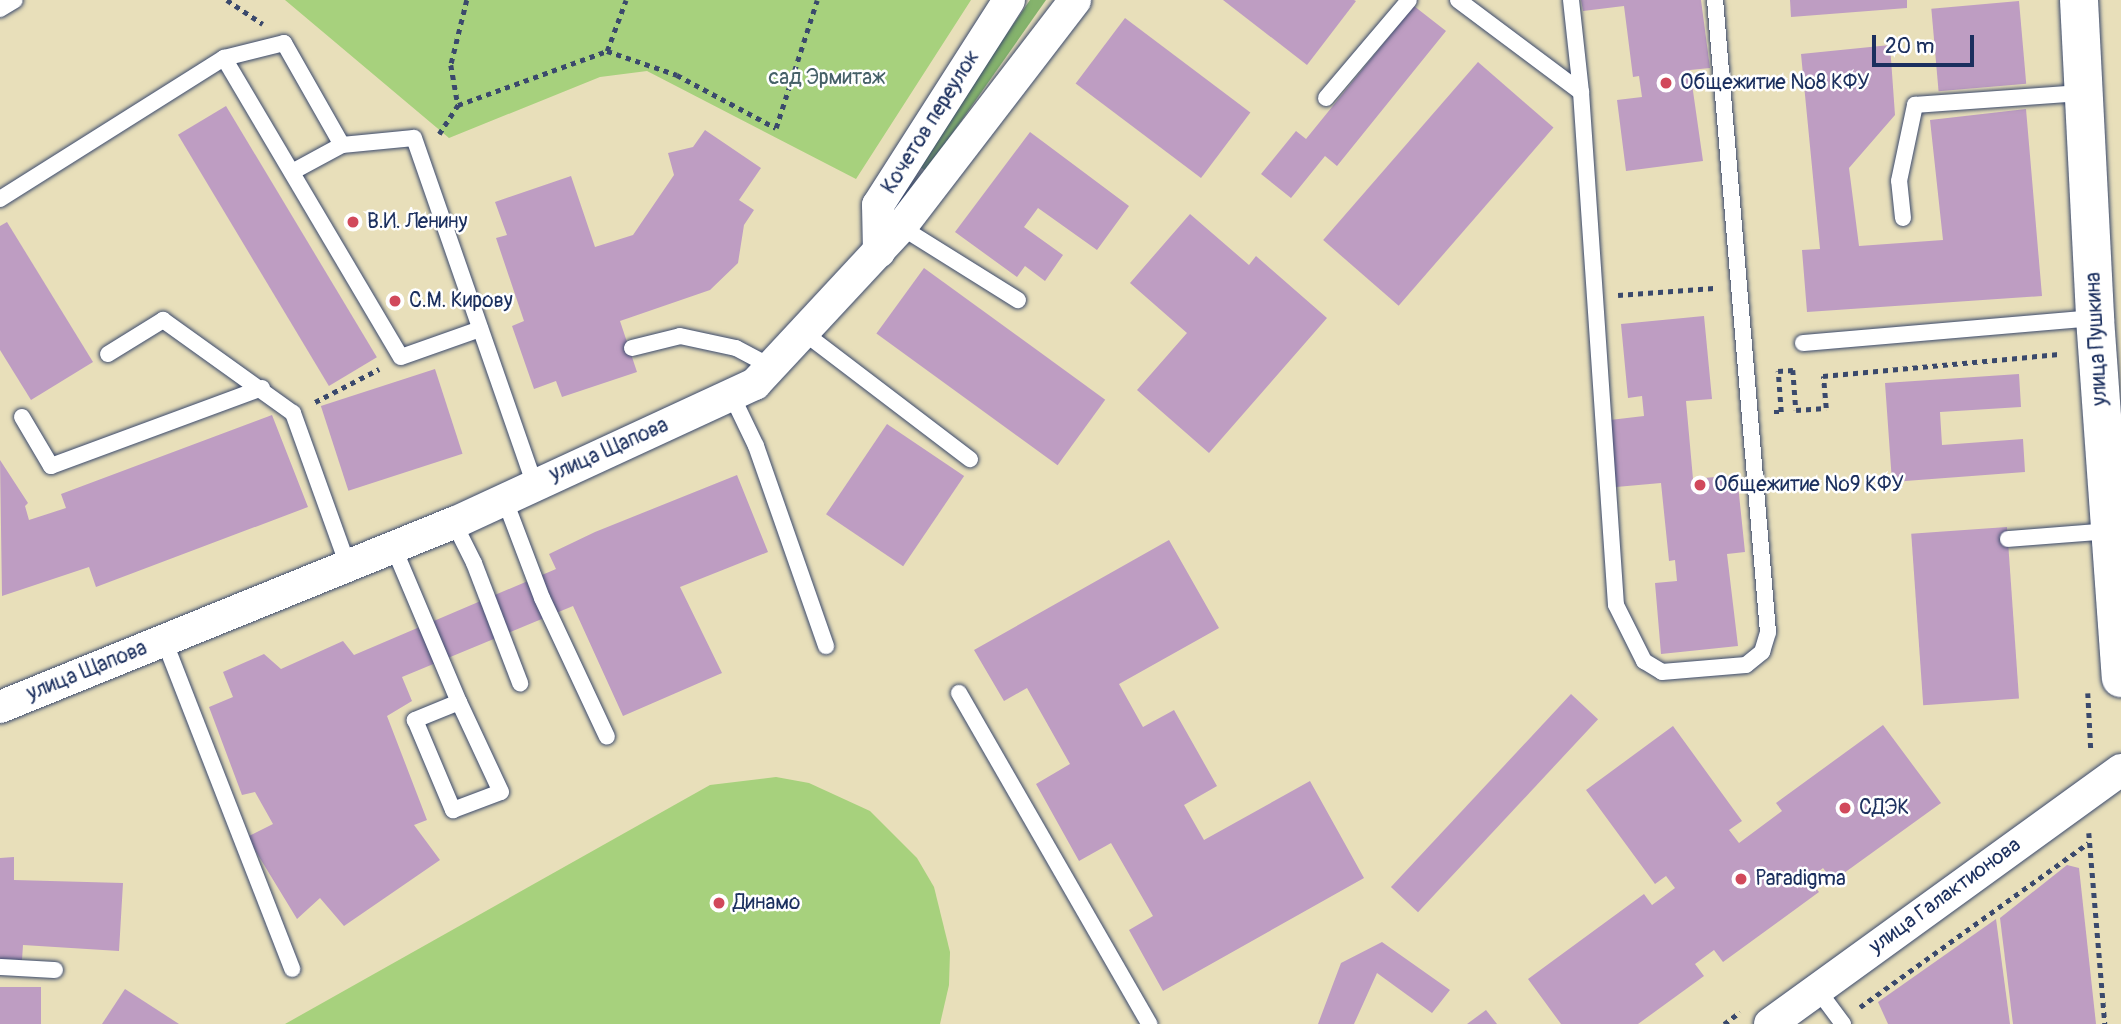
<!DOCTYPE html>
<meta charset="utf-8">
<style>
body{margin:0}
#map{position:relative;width:2121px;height:1024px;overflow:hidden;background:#e8dfba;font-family:Pangolin,sans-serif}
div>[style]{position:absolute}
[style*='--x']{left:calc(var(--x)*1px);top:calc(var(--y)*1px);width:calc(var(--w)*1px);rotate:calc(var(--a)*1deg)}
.green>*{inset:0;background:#a7d17d}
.forest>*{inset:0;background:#85b36c}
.building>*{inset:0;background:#be9dc2;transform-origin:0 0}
.path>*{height:4.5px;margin-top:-2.25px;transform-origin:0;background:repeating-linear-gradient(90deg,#3a496c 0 5px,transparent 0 10px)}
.roads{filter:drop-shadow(0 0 2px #3a496c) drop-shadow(0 0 2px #3a496c)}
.service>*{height:16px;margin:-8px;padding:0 8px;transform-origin:8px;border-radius:8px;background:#fff}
.minor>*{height:32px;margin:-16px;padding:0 16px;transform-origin:16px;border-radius:16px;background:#fff}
.secondary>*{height:38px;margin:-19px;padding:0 19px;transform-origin:19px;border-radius:19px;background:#fff}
.dots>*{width:19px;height:19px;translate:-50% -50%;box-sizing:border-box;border:4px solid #fff;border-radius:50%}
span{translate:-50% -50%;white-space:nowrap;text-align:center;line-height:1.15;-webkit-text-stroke:5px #fff;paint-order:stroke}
.park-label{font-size:21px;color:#456067}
.poi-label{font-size:21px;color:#1b2f5e}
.left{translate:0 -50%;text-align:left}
.street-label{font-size:21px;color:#1b2f5e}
.scale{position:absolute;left:1872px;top:35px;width:102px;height:32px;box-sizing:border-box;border:4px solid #1b2f5e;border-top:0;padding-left:9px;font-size:21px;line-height:24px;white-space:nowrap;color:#1b2f5e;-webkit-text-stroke:5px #fff;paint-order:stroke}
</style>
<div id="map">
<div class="green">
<i style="clip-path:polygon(285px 0,971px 0,856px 179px,647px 71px,600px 77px,449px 138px)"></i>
<i style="clip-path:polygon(776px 777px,809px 783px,870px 811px,917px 858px,934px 887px,950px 952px,949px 985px,940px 1024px,285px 1024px,710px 785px)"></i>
</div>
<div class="forest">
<i style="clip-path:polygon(1030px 0,1046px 0,926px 171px,917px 165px)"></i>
</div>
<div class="building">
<i style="clip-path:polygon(1223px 0,1354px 0,1356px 1px,1307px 65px)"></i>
<i style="clip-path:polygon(1581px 0,1701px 0,1710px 68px,1690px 70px,1703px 161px,1626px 171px,1617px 100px,1642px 97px,1639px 76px,1633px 77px,1624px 6px,1583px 11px)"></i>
<i style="clip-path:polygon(1790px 0,1907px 0,1907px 8px,1791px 17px)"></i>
<i style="left:2019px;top:1px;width:83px;height:88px;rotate:85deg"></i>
<i style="clip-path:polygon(1414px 6px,1446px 31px,1337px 166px,1325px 156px,1291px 198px,1261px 174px,1296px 131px,1306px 139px)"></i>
<i style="left:1125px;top:18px;width:157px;height:82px;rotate:37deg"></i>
<i style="clip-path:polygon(1890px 45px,1895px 115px,1849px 168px,1859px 246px,1943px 240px,1930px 120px,2026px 109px,2042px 296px,1807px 312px,1802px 250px,1820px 249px,1801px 54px)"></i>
<i style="left:1478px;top:62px;width:100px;height:236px;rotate:41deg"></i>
<i style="left:226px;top:106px;width:293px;height:56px;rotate:59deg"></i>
<i style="clip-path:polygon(705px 130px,761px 168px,739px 200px,754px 210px,744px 225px,738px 263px,710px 290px,620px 321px,637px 372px,562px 397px,556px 381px,534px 389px,512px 326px,524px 321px,496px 238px,507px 235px,495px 202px,571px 176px,595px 247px,633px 235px,674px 175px,668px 153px,693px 147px)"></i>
<i style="clip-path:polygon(1030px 132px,1129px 206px,1097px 250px,1038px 208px,1024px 227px,1063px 255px,1045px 281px,1025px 266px,1017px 277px,955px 232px)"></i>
<i style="clip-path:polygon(1190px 214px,1249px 265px,1256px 256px,1327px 318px,1209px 453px,1137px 390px,1187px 333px,1130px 283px)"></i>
<i style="clip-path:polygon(7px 222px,93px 362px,31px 400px,0 350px,0 226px)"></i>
<i style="left:924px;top:268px;width:224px;height:81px;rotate:36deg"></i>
<i style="clip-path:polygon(1704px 316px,1712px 399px,1686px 401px,1693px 479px,1737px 475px,1745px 552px,1727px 554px,1738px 646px,1661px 654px,1655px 583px,1677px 581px,1675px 560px,1669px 561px,1661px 483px,1616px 487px,1610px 420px,1644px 416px,1642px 396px,1628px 398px,1621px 324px)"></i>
<i style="left:435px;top:369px;width:89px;height:120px;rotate:72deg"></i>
<i style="clip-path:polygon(2019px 374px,2021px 407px,1940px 412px,1942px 445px,2023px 439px,2025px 472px,1892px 482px,1885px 383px)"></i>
<i style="clip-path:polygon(272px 415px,308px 507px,96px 587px,89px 567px,2px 596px,0 460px,28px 503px,25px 506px,29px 520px,66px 508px,61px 494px)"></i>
<i style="left:887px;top:424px;width:93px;height:109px;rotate:34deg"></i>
<i style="clip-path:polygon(737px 475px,768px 552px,680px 587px,722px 673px,623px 716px,573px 606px,402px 677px,412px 701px,387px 716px,427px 820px,414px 825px,440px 860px,344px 926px,320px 898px,297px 919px,247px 837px,273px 824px,255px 792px,242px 795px,209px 707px,233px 697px,223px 672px,264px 654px,281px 669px,343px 641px,354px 655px,556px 569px,549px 554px,595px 532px)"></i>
<i style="left:2007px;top:527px;width:172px;height:96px;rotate:86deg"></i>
<i style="clip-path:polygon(1169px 540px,1219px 628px,1119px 684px,1143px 727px,1174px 710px,1217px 786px,1184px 805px,1204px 840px,1310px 781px,1364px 878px,1163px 991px,1129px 930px,1153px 916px,1111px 843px,1079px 861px,1036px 784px,1070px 764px,1027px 688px,1004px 701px,974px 650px)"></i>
<i style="left:1571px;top:694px;width:37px;height:264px;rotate:43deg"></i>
<i style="clip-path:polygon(1883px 725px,1941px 803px,1833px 881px,1823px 868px,1809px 879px,1819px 892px,1723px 962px,1714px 950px,1695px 964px,1704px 976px,1638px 1024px,1561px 1024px,1528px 979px,1644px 894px,1652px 905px,1675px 888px,1666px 876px,1655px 884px,1586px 790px,1673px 726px,1742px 821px,1729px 830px,1739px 843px,1782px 811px,1776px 803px)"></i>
<i style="clip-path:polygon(14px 857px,14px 880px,123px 883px,119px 951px,23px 945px,22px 960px,0 959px,0 858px)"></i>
<i style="clip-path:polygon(2067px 865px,2079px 868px,2096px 1024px,2013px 1024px,2000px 918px)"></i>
<i style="clip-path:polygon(1996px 919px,2010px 1024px,1888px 1024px,1878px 1002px)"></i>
<i style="clip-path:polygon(1382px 942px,1450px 990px,1432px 1013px,1377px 973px,1354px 1024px,1318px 1024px,1341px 963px)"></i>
<i style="left:0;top:987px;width:41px;height:37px"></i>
<i style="clip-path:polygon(125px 989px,179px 1024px,102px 1024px)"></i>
<i style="clip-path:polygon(1486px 1010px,1497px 1024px,1467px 1024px)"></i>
</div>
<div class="path">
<i style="--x:227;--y:0;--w:43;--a:33.7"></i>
<i style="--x:467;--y:0;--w:67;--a:103.8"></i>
<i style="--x:451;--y:65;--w:41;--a:80.1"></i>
<i style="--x:458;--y:105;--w:158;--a:-19.9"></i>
<i style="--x:607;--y:51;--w:74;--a:18.9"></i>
<i style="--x:677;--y:75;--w:112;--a:28.2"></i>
<i style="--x:776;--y:128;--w:134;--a:-72.2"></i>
<i style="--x:607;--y:51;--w:54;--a:-69.6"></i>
<i style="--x:439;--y:134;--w:35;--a:-57"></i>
<i style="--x:1618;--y:295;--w:96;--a:-4.2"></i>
<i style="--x:315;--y:402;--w:72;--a:-27.3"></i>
<i style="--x:1774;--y:412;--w:7;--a:0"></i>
<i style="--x:1781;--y:412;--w:41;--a:-94.2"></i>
<i style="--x:1778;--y:371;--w:15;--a:-4"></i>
<i style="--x:1793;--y:370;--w:40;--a:85.7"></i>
<i style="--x:1796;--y:410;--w:30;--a:-4"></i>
<i style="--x:1826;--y:408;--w:32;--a:-95"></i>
<i style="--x:1823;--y:376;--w:237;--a:-5.3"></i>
<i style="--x:2088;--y:693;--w:58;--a:87"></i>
<i style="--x:2089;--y:833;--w:192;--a:85.2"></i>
<i style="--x:1860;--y:1007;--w:281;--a:-35.7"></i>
<i style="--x:1724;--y:1024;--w:20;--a:-37"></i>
</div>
<div class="roads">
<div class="service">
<i style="--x:1458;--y:0;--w:154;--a:36.8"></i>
<i style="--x:1581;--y:92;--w:514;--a:86.1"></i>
<i style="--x:1616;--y:605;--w:63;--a:63.4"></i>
<i style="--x:1644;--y:661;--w:21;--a:31"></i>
<i style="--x:1662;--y:672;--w:84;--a:-4.8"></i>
<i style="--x:1746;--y:665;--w:21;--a:-39"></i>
<i style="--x:1762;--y:652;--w:21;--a:-73"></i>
<i style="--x:1768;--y:632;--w:634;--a:-94.79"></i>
<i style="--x:1571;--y:0;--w:93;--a:83.8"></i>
<i style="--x:0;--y:9;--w:17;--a:-31"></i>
<i style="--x:224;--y:58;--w:62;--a:-14"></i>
<i style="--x:284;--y:43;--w:117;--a:60.4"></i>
<i style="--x:342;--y:145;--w:72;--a:-5.6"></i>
<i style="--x:414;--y:138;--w:365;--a:70.8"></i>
<i style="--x:1326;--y:98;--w:128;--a:-49.7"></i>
<i style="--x:292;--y:172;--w:57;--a:-28.4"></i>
<i style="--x:0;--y:199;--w:265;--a:-32.2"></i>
<i style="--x:224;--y:58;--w:347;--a:59.4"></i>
<i style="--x:401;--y:357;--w:84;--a:-19.5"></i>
<i style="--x:1903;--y:218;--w:37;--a:-96"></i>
<i style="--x:1899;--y:181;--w:78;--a:-78.1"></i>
<i style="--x:1915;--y:105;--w:169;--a:-4.1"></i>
<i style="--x:901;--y:227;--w:138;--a:32"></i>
<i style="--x:803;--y:332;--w:210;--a:37.3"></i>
<i style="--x:1803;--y:343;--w:293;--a:-4.9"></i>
<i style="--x:632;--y:348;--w:49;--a:-14"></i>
<i style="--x:680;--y:336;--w:57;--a:12.1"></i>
<i style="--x:736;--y:348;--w:40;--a:28"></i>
<i style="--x:108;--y:354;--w:65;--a:-31.7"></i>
<i style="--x:163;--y:320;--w:160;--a:35.6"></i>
<i style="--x:293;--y:413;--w:159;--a:70.2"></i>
<i style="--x:731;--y:394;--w:58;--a:64.3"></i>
<i style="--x:756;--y:446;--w:212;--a:70.7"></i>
<i style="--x:22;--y:417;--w:57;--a:59.4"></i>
<i style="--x:51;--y:466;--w:225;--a:-20.3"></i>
<i style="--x:504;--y:498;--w:107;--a:69.2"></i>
<i style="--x:542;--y:598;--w:153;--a:64.9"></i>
<i style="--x:454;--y:523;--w:45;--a:63.4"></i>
<i style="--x:474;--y:563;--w:129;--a:69"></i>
<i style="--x:2008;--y:539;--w:101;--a:-4.5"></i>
<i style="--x:393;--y:546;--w:169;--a:67.1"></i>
<i style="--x:459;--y:702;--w:48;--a:157.8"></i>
<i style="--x:415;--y:720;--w:98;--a:67.1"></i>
<i style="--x:453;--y:810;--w:51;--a:-20.6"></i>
<i style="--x:501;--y:792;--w:99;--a:-115"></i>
<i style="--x:164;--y:640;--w:353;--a:68.7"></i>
<i style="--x:959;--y:693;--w:382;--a:60.1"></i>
<i style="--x:0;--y:967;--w:55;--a:3.1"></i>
<i style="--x:1817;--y:989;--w:44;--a:53.4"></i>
</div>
<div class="minor">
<i style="--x:879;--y:252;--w:47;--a:-91.2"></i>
<i style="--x:878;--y:205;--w:243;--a:-57.4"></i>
<i style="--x:0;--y:707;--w:490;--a:-22.1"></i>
<i style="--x:454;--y:523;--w:332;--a:-24.8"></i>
<i style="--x:755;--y:384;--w:214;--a:-47.1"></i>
<i style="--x:901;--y:227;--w:286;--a:-52.5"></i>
<i style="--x:1770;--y:1024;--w:433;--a:-35.9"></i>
</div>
<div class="secondary">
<i style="--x:2079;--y:0;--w:318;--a:87.1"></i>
<i style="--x:2095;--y:318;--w:361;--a:85.9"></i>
</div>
</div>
<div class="dots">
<i style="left:1666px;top:83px;background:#d1495b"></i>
<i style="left:353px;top:222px;background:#d1495b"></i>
<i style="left:395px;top:301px;background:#d1495b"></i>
<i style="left:1700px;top:485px;background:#d1495b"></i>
<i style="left:1845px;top:808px;background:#d1495b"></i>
<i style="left:1741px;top:879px;background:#d1495b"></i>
<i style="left:719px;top:903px;background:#d1495b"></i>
</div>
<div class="park-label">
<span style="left:827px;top:78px">сад Эрмитаж</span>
</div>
<div class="poi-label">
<span class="left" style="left:1680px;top:83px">Общежитие №8 КФУ</span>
<span class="left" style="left:367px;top:222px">В.И. Ленину</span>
<span class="left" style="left:409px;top:301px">С.М. Кирову</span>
<span class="left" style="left:1714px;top:485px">Общежитие №9 КФУ</span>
<span class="left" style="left:1859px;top:808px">СДЭК</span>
<span class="left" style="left:1755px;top:879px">Paradigma</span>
<span class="left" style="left:733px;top:903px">Динамо</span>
</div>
<div class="street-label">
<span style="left:931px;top:122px;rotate:-58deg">Кочетов переулок</span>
<span style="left:2097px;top:339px;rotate:-93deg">улица Пушкина</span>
<span style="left:609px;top:450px;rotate:-24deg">улица Щапова</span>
<span style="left:87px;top:671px;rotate:-22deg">улица Щапова</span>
<span style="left:1945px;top:896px;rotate:-36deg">улица Галактионова</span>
</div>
<div class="scale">20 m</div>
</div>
